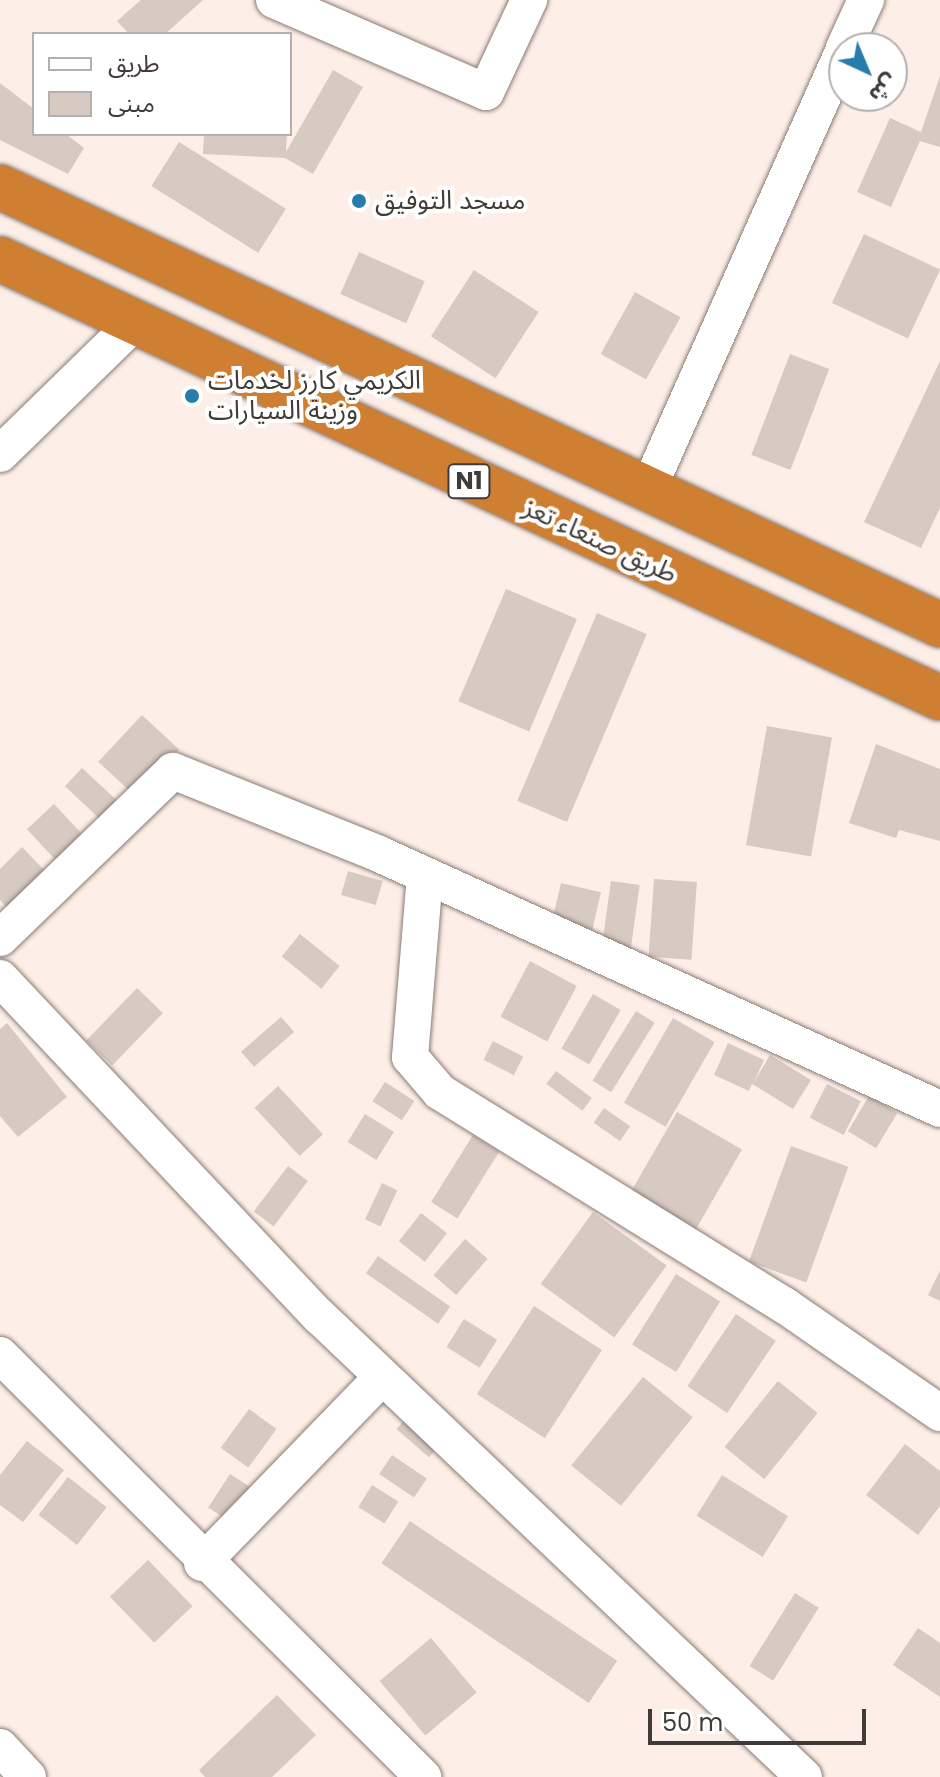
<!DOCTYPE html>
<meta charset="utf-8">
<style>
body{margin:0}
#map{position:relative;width:940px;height:1777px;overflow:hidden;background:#fdefe7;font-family:Poppins,"Noto Sans Arabic",sans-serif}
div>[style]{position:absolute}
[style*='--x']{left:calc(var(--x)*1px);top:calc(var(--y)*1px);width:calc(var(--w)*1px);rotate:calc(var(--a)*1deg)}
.building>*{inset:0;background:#d7cac2;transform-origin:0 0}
.roads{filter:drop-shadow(0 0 2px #887c75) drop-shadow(0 0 2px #887c75)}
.minor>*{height:36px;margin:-18px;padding:0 18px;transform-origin:18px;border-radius:18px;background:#fff}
.highway>*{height:44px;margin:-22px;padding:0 22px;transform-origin:22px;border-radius:22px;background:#ce7f31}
.dots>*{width:22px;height:22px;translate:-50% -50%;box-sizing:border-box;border:4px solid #fff;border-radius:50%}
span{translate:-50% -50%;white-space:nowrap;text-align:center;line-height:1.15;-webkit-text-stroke:8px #fff;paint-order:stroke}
.shield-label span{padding:2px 6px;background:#fff;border:2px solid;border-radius:6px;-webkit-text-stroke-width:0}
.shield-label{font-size:24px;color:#403b38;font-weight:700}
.poi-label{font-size:26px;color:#403b38}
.left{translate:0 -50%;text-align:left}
.street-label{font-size:26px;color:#403b38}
.legend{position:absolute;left:32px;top:32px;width:260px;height:104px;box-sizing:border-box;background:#fff;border:2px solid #b3b1af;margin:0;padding:10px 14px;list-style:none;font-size:24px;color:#403b38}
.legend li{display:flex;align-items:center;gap:16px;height:40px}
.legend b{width:40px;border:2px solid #b3b1af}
.north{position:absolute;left:828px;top:32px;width:80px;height:80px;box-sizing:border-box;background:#fff;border:2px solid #b3b1af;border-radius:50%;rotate:136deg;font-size:22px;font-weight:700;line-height:32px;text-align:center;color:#403b38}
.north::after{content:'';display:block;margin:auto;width:28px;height:36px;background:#267cab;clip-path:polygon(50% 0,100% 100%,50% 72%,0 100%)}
.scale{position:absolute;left:648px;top:1709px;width:218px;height:36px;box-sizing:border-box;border:4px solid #403b38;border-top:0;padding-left:10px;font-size:24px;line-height:28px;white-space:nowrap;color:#403b38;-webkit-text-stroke:6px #fff;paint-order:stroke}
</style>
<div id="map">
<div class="building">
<i style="clip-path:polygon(141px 0,203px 0,165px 34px,129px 34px,117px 21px)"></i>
<i style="clip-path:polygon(333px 70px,363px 87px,313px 174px,285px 158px,203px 154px,204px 134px,287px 134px,286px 152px)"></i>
<i style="clip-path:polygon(940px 76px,940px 147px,920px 141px,891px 207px,857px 192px,890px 118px,921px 132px)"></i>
<i style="clip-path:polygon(0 83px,34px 109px,34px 134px,66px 134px,84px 148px,68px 174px,0 140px)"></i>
<i style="left:179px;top:142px;width:126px;height:52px;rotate:32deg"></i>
<i style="left:864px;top:234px;width:84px;height:76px;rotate:25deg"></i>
<i style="left:359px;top:252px;width:72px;height:46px;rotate:24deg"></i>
<i style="left:474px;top:270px;width:77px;height:79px;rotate:33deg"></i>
<i style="left:635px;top:292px;width:52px;height:71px;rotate:29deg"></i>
<i style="left:790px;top:354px;width:42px;height:108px;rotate:21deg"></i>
<i style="clip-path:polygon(940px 361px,940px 508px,921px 548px,864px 522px)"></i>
<i style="left:506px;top:589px;width:77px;height:122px;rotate:23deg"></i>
<i style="left:597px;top:613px;width:54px;height:204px;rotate:23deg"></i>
<i style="left:142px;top:715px;width:51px;height:64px;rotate:43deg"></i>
<i style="left:767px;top:726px;width:66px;height:121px;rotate:10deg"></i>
<i style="clip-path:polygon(876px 744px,940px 769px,940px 841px,899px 830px,896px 838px,849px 823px)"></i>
<i style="left:82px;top:768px;width:50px;height:25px;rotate:43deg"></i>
<i style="left:54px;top:804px;width:45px;height:37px;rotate:47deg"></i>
<i style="clip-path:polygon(22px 847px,49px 875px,11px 912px,0 900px,0 869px)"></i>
<i style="left:348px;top:871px;width:36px;height:25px;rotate:16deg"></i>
<i style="left:654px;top:879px;width:43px;height:78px;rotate:4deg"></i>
<i style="left:611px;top:881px;width:29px;height:65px;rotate:8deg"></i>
<i style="left:561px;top:883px;width:41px;height:40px;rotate:13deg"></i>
<i style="left:300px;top:934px;width:51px;height:29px;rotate:39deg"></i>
<i style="left:530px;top:961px;width:53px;height:63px;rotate:28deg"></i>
<i style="left:137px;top:988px;width:36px;height:73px;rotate:44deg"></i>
<i style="left:593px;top:994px;width:32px;height:63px;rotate:30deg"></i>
<i style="left:636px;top:1011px;width:22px;height:82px;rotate:32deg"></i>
<i style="left:281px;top:1017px;width:20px;height:53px;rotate:49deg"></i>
<i style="left:673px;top:1018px;width:48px;height:98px;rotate:30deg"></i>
<i style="clip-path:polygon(7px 1023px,67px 1097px,18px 1137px,0 1116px,0 1029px)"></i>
<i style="left:493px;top:1041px;width:34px;height:21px;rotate:27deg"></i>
<i style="clip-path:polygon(728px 1043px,764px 1060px,754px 1082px,770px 1055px,811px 1080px,793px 1109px,752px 1084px,749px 1091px,714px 1075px)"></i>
<i style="left:556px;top:1071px;width:45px;height:16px;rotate:37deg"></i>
<i style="left:385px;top:1082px;width:35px;height:23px;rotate:33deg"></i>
<i style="left:827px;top:1084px;width:38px;height:38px;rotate:27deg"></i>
<i style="left:278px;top:1086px;width:66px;height:32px;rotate:47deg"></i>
<i style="left:869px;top:1096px;width:33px;height:41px;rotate:31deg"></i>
<i style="left:604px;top:1108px;width:32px;height:18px;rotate:35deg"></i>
<i style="left:677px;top:1112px;width:75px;height:93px;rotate:30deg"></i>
<i style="left:365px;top:1114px;width:34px;height:33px;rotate:32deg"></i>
<i style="left:473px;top:1135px;width:31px;height:79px;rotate:32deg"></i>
<i style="left:791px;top:1146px;width:61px;height:123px;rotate:20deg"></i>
<i style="left:288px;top:1166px;width:25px;height:57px;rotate:37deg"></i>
<i style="left:382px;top:1183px;width:17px;height:40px;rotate:25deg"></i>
<i style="left:593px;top:1212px;width:91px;height:89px;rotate:36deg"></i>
<i style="left:421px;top:1213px;width:33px;height:36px;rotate:38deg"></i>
<i style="left:465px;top:1239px;width:30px;height:48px;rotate:41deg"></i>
<i style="left:378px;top:1256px;width:88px;height:21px;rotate:35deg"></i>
<i style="clip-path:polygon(940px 1271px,940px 1301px,928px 1295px)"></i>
<i style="left:676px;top:1274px;width:52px;height:83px;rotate:32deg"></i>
<i style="left:534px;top:1306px;width:81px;height:105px;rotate:33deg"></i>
<i style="left:736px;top:1314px;width:48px;height:87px;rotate:34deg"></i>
<i style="left:464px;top:1319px;width:39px;height:33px;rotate:32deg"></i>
<i style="left:643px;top:1377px;width:64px;height:114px;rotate:39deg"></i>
<i style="left:778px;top:1381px;width:51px;height:85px;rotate:39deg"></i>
<i style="left:249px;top:1409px;width:34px;height:48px;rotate:36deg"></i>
<i style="left:407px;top:1417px;width:43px;height:16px;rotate:41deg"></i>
<i style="clip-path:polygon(27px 1441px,64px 1470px,23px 1522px,0 1505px,0 1475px)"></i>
<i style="clip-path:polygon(905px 1444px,940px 1471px,940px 1506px,918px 1535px,866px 1495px)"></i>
<i style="left:392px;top:1455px;width:42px;height:23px;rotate:34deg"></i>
<i style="left:230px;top:1474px;width:49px;height:40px;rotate:33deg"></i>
<i style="left:722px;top:1475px;width:78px;height:48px;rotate:32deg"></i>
<i style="left:68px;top:1477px;width:49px;height:48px;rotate:38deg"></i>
<i style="left:372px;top:1485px;width:31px;height:26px;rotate:32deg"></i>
<i style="left:410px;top:1521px;width:250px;height:51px;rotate:34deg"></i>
<i style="left:148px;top:1560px;width:64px;height:53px;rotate:46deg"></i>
<i style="left:795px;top:1593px;width:28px;height:86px;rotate:32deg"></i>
<i style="clip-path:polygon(918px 1628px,940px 1643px,940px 1697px,893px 1665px)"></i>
<i style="left:431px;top:1638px;width:71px;height:67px;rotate:50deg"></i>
<i style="clip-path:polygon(277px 1695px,316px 1735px,272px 1777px,205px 1777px,199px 1770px)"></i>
</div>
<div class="roads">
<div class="minor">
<i style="--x:274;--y:0;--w:231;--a:23.5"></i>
<i style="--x:486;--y:92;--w:102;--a:-64.9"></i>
<i style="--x:844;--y:48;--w:53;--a:-65.4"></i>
<i style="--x:0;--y:454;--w:183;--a:-44.3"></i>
<i style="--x:650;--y:485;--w:477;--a:-66"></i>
<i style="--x:425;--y:875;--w:183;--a:94.7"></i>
<i style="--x:410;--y:1057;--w:46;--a:49.4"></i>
<i style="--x:440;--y:1092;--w:405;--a:31.8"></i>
<i style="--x:784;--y:1305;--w:190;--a:34.7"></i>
<i style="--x:0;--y:938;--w:240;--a:-44"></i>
<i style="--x:173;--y:771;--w:222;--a:21.9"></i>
<i style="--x:379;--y:854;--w:616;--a:24.44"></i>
<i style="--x:0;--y:978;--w:465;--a:46.7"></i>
<i style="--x:319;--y:1316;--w:669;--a:43.55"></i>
<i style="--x:0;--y:1355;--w:598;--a:44.93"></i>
<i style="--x:202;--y:1563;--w:259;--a:-45.9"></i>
<i style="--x:0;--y:1747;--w:41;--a:47"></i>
</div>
<div class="highway">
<i style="--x:0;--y:187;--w:1037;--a:24.98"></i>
<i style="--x:0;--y:259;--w:1037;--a:25.03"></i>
</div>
</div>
<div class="dots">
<i style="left:359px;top:201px;background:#267cab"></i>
<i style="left:192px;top:396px;background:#267cab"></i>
</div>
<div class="shield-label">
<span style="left:469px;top:481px">N1</span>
</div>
<div class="poi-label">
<span class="left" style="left:375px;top:201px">مسجد التوفيق</span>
<span class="left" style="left:208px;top:396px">الكريمي كارز لخدمات<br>وزينة السيارات</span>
</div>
<div class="street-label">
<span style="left:600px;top:541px;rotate:25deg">طريق صنعاء تعز</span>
</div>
<ul class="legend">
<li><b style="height:10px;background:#fff"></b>طريق</li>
<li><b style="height:22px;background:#d7cac2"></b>مبنى</li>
</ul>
<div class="north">ش</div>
<div class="scale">50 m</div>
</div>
